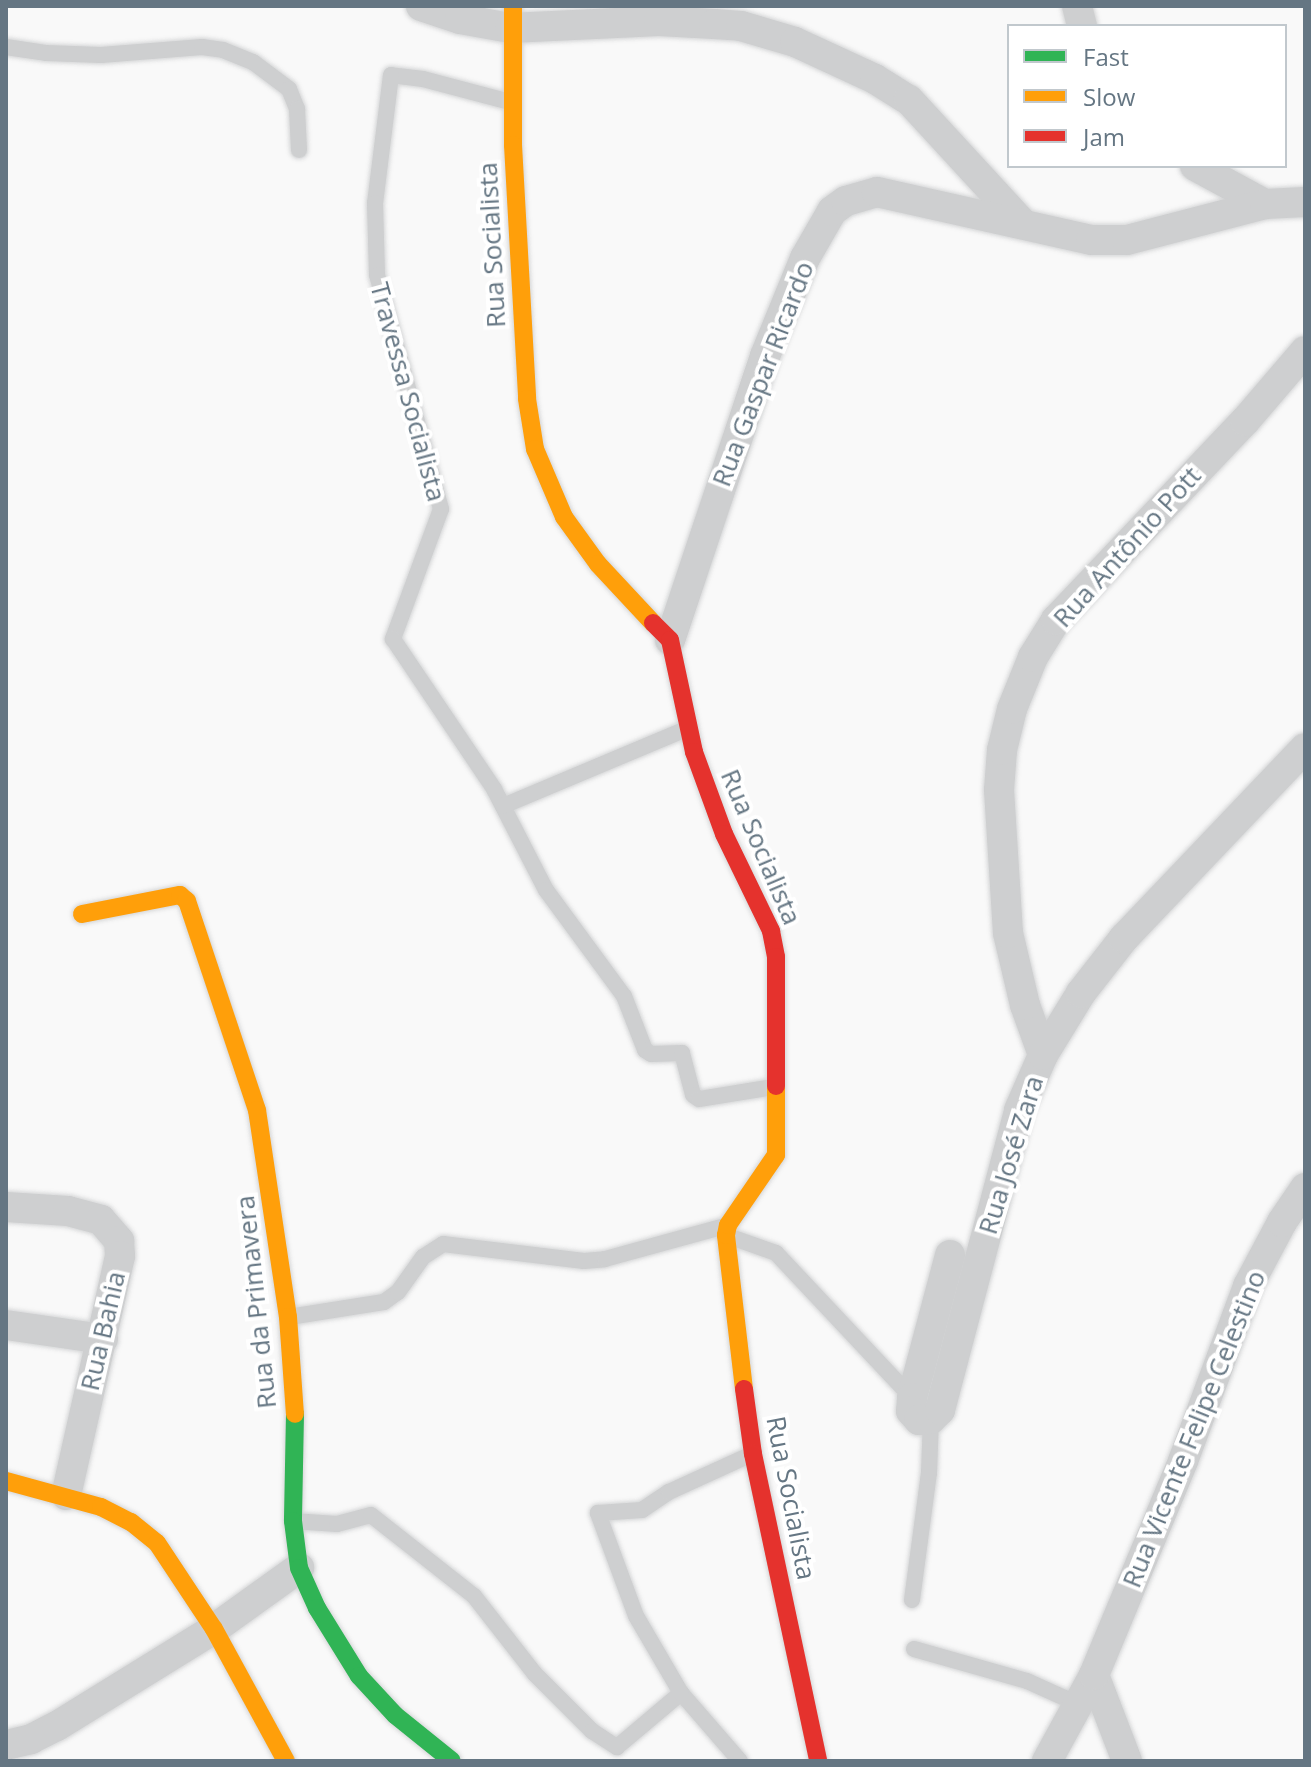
<!DOCTYPE html>
<meta charset="utf-8">
<style>
body{margin:0}
#map{position:relative;width:1311px;height:1767px;overflow:hidden;background:#f9f9f9;font-family:"Open Sans",sans-serif}
div>[style]{position:absolute}
[style*='--x']{left:calc(var(--x)*1px);top:calc(var(--y)*1px);width:calc(var(--w)*1px);rotate:calc(var(--a)*1deg)}
.roads{filter:drop-shadow(0 0 2px #d5d6d7) drop-shadow(0 0 2px #d5d6d7)}
.lane>*{height:16px;margin:-8px;padding:0 8px;transform-origin:8px;border-radius:8px;background:#cecfd0}
.street>*{height:30px;margin:-15px;padding:0 15px;transform-origin:15px;border-radius:15px;background:#cecfd0}
.fast>*{height:18px;margin:-9px;padding:0 9px;transform-origin:9px;border-radius:9px;background:#30b455}
.slow>*{height:18px;margin:-9px;padding:0 9px;transform-origin:9px;border-radius:9px;background:#ff9f0a}
.jam>*{height:18px;margin:-9px;padding:0 9px;transform-origin:9px;border-radius:9px;background:#e5322d}
span{translate:-50% -50%;white-space:nowrap;text-align:center;line-height:1.15;-webkit-text-stroke:8px #fff;paint-order:stroke}
.street-label{font-size:26px;color:#657683}
.frame{position:absolute;inset:0;border:8px solid #657683;pointer-events:none}
.legend{position:absolute;left:1007px;top:24px;width:280px;height:144px;box-sizing:border-box;background:#fff;border:2px solid #c1c8cd;margin:0;padding:10px 14px;list-style:none;font-size:24px;color:#657683}
.legend li{display:flex;align-items:center;gap:16px;height:40px}
.legend b{width:40px;border:2px solid #c1c8cd}
</style>
<div id="map">
<div class="roads">
<div class="lane">
<i style="--x:6;--y:47;--w:40;--a:8.5"></i>
<i style="--x:46;--y:53;--w:55;--a:2.1"></i>
<i style="--x:101;--y:55;--w:101;--a:-4.5"></i>
<i style="--x:202;--y:47;--w:21;--a:8"></i>
<i style="--x:223;--y:50;--w:32;--a:22"></i>
<i style="--x:253;--y:62;--w:45;--a:36.9"></i>
<i style="--x:289;--y:89;--w:22;--a:68"></i>
<i style="--x:297;--y:109;--w:41;--a:87.2"></i>
<i style="--x:510;--y:102;--w:90;--a:-165.2"></i>
<i style="--x:423;--y:79;--w:32;--a:-173"></i>
<i style="--x:391;--y:75;--w:129;--a:97.1"></i>
<i style="--x:375;--y:203;--w:72;--a:88.4"></i>
<i style="--x:377;--y:275;--w:243;--a:74.7"></i>
<i style="--x:441;--y:509;--w:139;--a:110.3"></i>
<i style="--x:393;--y:639;--w:181;--a:56"></i>
<i style="--x:494;--y:789;--w:114;--a:62.8"></i>
<i style="--x:546;--y:890;--w:132;--a:53.7"></i>
<i style="--x:624;--y:996;--w:58;--a:68.7"></i>
<i style="--x:645;--y:1050;--w:7;--a:34"></i>
<i style="--x:651;--y:1054;--w:31;--a:-2"></i>
<i style="--x:682;--y:1053;--w:43;--a:75.3"></i>
<i style="--x:693;--y:1095;--w:7;--a:34"></i>
<i style="--x:699;--y:1099;--w:75;--a:-9.2"></i>
<i style="--x:503;--y:806;--w:199;--a:-22.8"></i>
<i style="--x:728;--y:1236;--w:51;--a:19.5"></i>
<i style="--x:776;--y:1253;--w:199;--a:46.8"></i>
<i style="--x:289;--y:1317;--w:96;--a:-9"></i>
<i style="--x:384;--y:1302;--w:17;--a:-36"></i>
<i style="--x:398;--y:1292;--w:43;--a:-54.5"></i>
<i style="--x:423;--y:1257;--w:24;--a:-33"></i>
<i style="--x:443;--y:1244;--w:142;--a:6.9"></i>
<i style="--x:584;--y:1261;--w:21;--a:-5"></i>
<i style="--x:605;--y:1259;--w:124;--a:-15.4"></i>
<i style="--x:293;--y:1521;--w:44;--a:3.9"></i>
<i style="--x:337;--y:1524;--w:35;--a:-15"></i>
<i style="--x:371;--y:1515;--w:131;--a:38.2"></i>
<i style="--x:474;--y:1596;--w:99;--a:52"></i>
<i style="--x:535;--y:1674;--w:81;--a:45"></i>
<i style="--x:592;--y:1731;--w:30;--a:33"></i>
<i style="--x:617;--y:1747;--w:84;--a:-40.2"></i>
<i style="--x:912;--y:1600;--w:128;--a:-82.4"></i>
<i style="--x:929;--y:1473;--w:54;--a:-87.9"></i>
<i style="--x:914;--y:1649;--w:117;--a:15.8"></i>
<i style="--x:1027;--y:1681;--w:56;--a:24.3"></i>
<i style="--x:740;--y:1761;--w:90;--a:-130.9"></i>
<i style="--x:681;--y:1693;--w:89;--a:-120.3"></i>
<i style="--x:636;--y:1616;--w:110;--a:-110.3"></i>
<i style="--x:598;--y:1513;--w:44;--a:-3.9"></i>
<i style="--x:642;--y:1510;--w:32;--a:-34"></i>
<i style="--x:669;--y:1492;--w:91;--a:-24.6"></i>
</div>
<div class="street">
<i style="--x:421;--y:6;--w:41;--a:18.4"></i>
<i style="--x:460;--y:19;--w:51;--a:10.2"></i>
<i style="--x:510;--y:28;--w:149;--a:-2.7"></i>
<i style="--x:659;--y:21;--w:55;--a:3.1"></i>
<i style="--x:714;--y:24;--w:27;--a:4"></i>
<i style="--x:741;--y:26;--w:56;--a:16.5"></i>
<i style="--x:795;--y:42;--w:88;--a:24.8"></i>
<i style="--x:875;--y:79;--w:40;--a:32"></i>
<i style="--x:909;--y:100;--w:167;--a:47.4"></i>
<i style="--x:1077;--y:6;--w:21;--a:76"></i>
<i style="--x:1195;--y:166;--w:80;--a:28.5"></i>
<i style="--x:670;--y:640;--w:299;--a:-71.5"></i>
<i style="--x:765;--y:356;--w:106;--a:-67.8"></i>
<i style="--x:805;--y:258;--w:54;--a:-60.1"></i>
<i style="--x:832;--y:211;--w:17;--a:-36"></i>
<i style="--x:846;--y:201;--w:32;--a:-16"></i>
<i style="--x:877;--y:192;--w:219;--a:12.6"></i>
<i style="--x:1091;--y:240;--w:36;--a:0"></i>
<i style="--x:1127;--y:240;--w:143;--a:-14.6"></i>
<i style="--x:1265;--y:204;--w:40;--a:-2.9"></i>
<i style="--x:1043;--y:1055;--w:53;--a:-109.8"></i>
<i style="--x:1025;--y:1005;--w:74;--a:-103.3"></i>
<i style="--x:1008;--y:933;--w:143;--a:-93.6"></i>
<i style="--x:999;--y:790;--w:40;--a:-85.7"></i>
<i style="--x:1002;--y:750;--w:42;--a:-76.3"></i>
<i style="--x:1012;--y:709;--w:56;--a:-68"></i>
<i style="--x:1033;--y:657;--w:44;--a:-58.1"></i>
<i style="--x:1056;--y:620;--w:274;--a:-46.5"></i>
<i style="--x:1245;--y:421;--w:92;--a:-49.4"></i>
<i style="--x:6;--y:1207;--w:62;--a:3.7"></i>
<i style="--x:68;--y:1211;--w:34;--a:15"></i>
<i style="--x:101;--y:1220;--w:28;--a:49"></i>
<i style="--x:119;--y:1241;--w:15;--a:86"></i>
<i style="--x:120;--y:1256;--w:245;--a:102.7"></i>
<i style="--x:950;--y:1255;--w:148;--a:104.9"></i>
<i style="--x:912;--y:1398;--w:13;--a:94"></i>
<i style="--x:911;--y:1411;--w:12;--a:48"></i>
<i style="--x:919;--y:1420;--w:12;--a:-5"></i>
<i style="--x:931;--y:1419;--w:13;--a:-45"></i>
<i style="--x:940;--y:1410;--w:310;--a:-75.2"></i>
<i style="--x:1019;--y:1110;--w:60;--a:-66.4"></i>
<i style="--x:1043;--y:1055;--w:73;--a:-58.5"></i>
<i style="--x:1081;--y:993;--w:70;--a:-52"></i>
<i style="--x:1124;--y:938;--w:262;--a:-46.4"></i>
<i style="--x:6;--y:1325;--w:98;--a:8.2"></i>
<i style="--x:1094;--y:1675;--w:92;--a:69"></i>
<i style="--x:6;--y:1745;--w:26;--a:-13"></i>
<i style="--x:31;--y:1739;--w:29;--a:-27"></i>
<i style="--x:57;--y:1726;--w:185;--a:-31.7"></i>
<i style="--x:214;--y:1629;--w:105;--a:-35.7"></i>
<i style="--x:1047;--y:1761;--w:98;--a:-61.3"></i>
<i style="--x:1094;--y:1675;--w:232;--a:-67.4"></i>
<i style="--x:1183;--y:1461;--w:187;--a:-69.6"></i>
<i style="--x:1248;--y:1286;--w:72;--a:-62"></i>
<i style="--x:1282;--y:1222;--w:41;--a:-55.9"></i>
</div>
<div class="fast">
<i style="--x:295;--y:1414;--w:107;--a:91.1"></i>
<i style="--x:293;--y:1521;--w:47;--a:82.7"></i>
<i style="--x:299;--y:1568;--w:44;--a:65.8"></i>
<i style="--x:317;--y:1608;--w:80;--a:58.3"></i>
<i style="--x:359;--y:1676;--w:53;--a:47.3"></i>
<i style="--x:395;--y:1715;--w:73;--a:38.9"></i>
</div>
<div class="slow">
<i style="--x:513;--y:6;--w:139;--a:90"></i>
<i style="--x:513;--y:145;--w:254;--a:86.8"></i>
<i style="--x:527;--y:399;--w:51;--a:80.9"></i>
<i style="--x:535;--y:449;--w:74;--a:66.9"></i>
<i style="--x:564;--y:517;--w:58;--a:54.1"></i>
<i style="--x:598;--y:564;--w:81;--a:47"></i>
<i style="--x:82;--y:914;--w:100;--a:-11"></i>
<i style="--x:180;--y:895;--w:9;--a:41"></i>
<i style="--x:187;--y:901;--w:220;--a:71.5"></i>
<i style="--x:257;--y:1110;--w:209;--a:81.5"></i>
<i style="--x:288;--y:1317;--w:97;--a:85.9"></i>
<i style="--x:744;--y:1389;--w:155;--a:-96.7"></i>
<i style="--x:726;--y:1235;--w:10;--a:-79"></i>
<i style="--x:728;--y:1225;--w:85;--a:-55.6"></i>
<i style="--x:776;--y:1155;--w:69;--a:-90"></i>
<i style="--x:6;--y:1481;--w:98;--a:15.3"></i>
<i style="--x:101;--y:1507;--w:34;--a:27"></i>
<i style="--x:131;--y:1522;--w:33;--a:39"></i>
<i style="--x:157;--y:1543;--w:103;--a:56.5"></i>
<i style="--x:214;--y:1629;--w:150;--a:61.4"></i>
</div>
<div class="jam">
<i style="--x:653;--y:623;--w:24;--a:45"></i>
<i style="--x:670;--y:640;--w:115;--a:77.9"></i>
<i style="--x:694;--y:752;--w:87;--a:69.9"></i>
<i style="--x:724;--y:834;--w:108;--a:64.1"></i>
<i style="--x:771;--y:931;--w:26;--a:79"></i>
<i style="--x:776;--y:957;--w:129;--a:90"></i>
<i style="--x:744;--y:1389;--w:66;--a:82.1"></i>
<i style="--x:753;--y:1454;--w:314;--a:78"></i>
</div>
</div>
<div class="street-label">
<span style="left:492px;top:245px;rotate:-93deg">Rua Socialista</span>
<span style="left:763px;top:374px;rotate:-69deg">Rua Gaspar Ricardo</span>
<span style="left:408px;top:392px;rotate:75deg">Travessa Socialista</span>
<span style="left:1127px;top:547px;rotate:-48deg">Rua Antônio Pott</span>
<span style="left:761px;top:847px;rotate:67deg">Rua Socialista</span>
<span style="left:1011px;top:1155px;rotate:-73deg">Rua José Zara</span>
<span style="left:256px;top:1302px;rotate:-96deg">Rua da Primavera</span>
<span style="left:103px;top:1331px;rotate:-77deg">Rua Bahia</span>
<span style="left:1194px;top:1429px;rotate:-68deg">Rua Vicente Felipe Celestino</span>
<span style="left:791px;top:1498px;rotate:79deg">Rua Socialista</span>
</div>
<div class="frame"></div>
<ul class="legend">
<li><b style="height:10px;background:#30b455"></b>Fast</li>
<li><b style="height:10px;background:#ff9f0a"></b>Slow</li>
<li><b style="height:10px;background:#e5322d"></b>Jam</li>
</ul>
</div>
